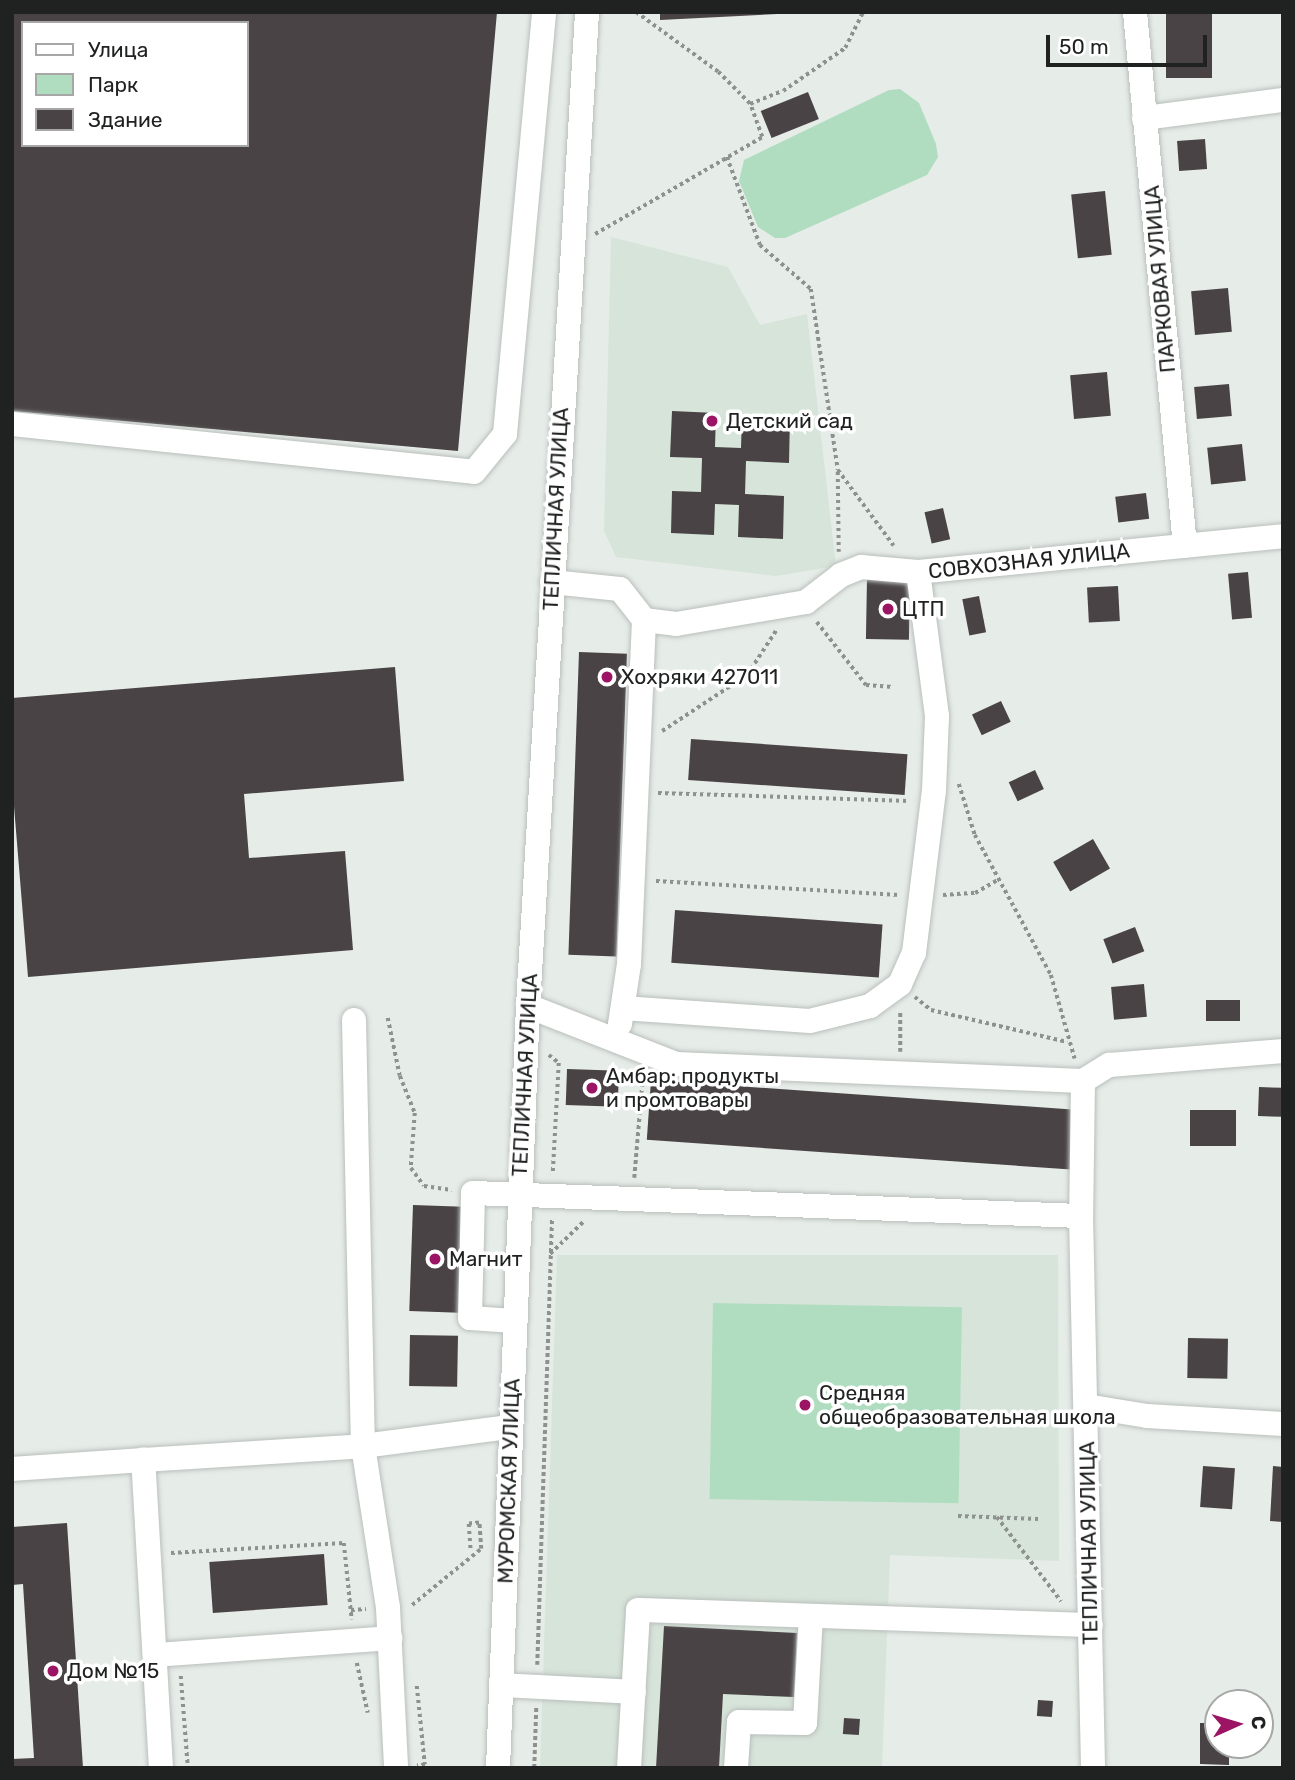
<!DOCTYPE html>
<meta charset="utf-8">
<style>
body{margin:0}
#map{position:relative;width:1295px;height:1780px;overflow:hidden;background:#e6ece8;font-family:Rubik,sans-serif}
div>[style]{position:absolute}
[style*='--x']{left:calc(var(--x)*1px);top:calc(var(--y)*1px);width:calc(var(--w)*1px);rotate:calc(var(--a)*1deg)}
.built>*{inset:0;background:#d7e4da}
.green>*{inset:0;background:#b0ddbf;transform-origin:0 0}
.building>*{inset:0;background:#494345;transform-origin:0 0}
.path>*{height:3.5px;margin-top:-1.75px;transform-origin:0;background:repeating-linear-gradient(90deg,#8e928f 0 3.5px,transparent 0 7px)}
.roads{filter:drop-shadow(0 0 2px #b9bfbb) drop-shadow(0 0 2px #b9bfbb)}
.minor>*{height:24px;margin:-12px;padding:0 12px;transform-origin:12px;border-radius:12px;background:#fff}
.dots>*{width:19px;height:19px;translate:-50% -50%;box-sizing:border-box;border:4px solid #fff;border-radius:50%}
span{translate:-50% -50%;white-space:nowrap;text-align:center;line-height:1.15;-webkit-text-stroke:7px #fff;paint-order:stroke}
.street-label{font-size:21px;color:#202221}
.poi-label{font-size:21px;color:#202221}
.left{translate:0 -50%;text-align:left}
.frame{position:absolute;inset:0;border:14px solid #202221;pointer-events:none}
.legend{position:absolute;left:21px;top:21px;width:228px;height:126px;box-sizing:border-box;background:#fff;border:2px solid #a6a7a6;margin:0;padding:9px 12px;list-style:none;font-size:21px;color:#202221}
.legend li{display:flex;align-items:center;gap:14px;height:35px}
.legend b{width:35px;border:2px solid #a6a7a6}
.north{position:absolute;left:1204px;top:1689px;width:70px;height:70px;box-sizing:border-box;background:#fff;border:2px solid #a6a7a6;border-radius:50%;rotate:86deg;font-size:19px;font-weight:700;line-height:28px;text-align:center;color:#202221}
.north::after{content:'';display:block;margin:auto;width:24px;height:32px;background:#9c1464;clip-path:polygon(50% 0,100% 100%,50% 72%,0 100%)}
.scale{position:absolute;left:1046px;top:35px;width:161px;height:32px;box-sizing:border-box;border:4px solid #202221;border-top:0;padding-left:9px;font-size:21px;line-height:24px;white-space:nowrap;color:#202221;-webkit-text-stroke:5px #fff;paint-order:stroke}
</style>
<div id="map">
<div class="built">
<i style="clip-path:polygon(611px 237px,728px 267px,760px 325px,807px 314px,836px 566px,776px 576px,616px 557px,604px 531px)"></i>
<i style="clip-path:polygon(557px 1255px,1058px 1255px,1059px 1561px,890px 1555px,882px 1768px,540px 1768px)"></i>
</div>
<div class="green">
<i style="clip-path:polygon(900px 89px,919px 103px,936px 144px,938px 157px,927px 175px,785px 238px,775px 238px,758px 227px,739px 181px,744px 160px,889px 90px)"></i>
<i style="left:713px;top:1303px;width:249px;height:196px;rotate:1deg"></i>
</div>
<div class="building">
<i style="clip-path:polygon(evenodd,12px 12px,497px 12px,458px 451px,12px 411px,12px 12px,23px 23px,247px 23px,247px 145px,23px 145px,23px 23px)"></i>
<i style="clip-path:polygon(660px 12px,777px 12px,777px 14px,660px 20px)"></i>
<i style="left:1166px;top:12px;width:46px;height:66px"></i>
<i style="left:808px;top:92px;width:29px;height:51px;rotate:68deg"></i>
<i style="left:1205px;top:139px;width:30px;height:28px;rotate:86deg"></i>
<i style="left:1105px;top:191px;width:64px;height:34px;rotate:84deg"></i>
<i style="left:1228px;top:288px;width:44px;height:37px;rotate:85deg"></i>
<i style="left:1107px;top:372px;width:44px;height:37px;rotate:85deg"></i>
<i style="left:1229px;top:384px;width:32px;height:35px;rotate:85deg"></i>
<i style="clip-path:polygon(672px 411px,716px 413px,715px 447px,741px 448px,742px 415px,790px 416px,789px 463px,746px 461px,745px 494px,784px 496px,783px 539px,738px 537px,739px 505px,715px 504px,714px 535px,671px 533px,672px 491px,701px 492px,702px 458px,670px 457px)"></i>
<i style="left:1242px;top:444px;width:37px;height:35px;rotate:84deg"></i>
<i style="left:1146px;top:493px;width:26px;height:31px;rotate:83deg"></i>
<i style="left:943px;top:508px;width:32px;height:19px;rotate:77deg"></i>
<i style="left:1248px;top:572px;width:46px;height:20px;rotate:85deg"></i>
<i style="left:867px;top:578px;width:43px;height:61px;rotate:1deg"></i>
<i style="left:1118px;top:586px;width:35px;height:31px;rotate:87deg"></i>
<i style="left:979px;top:596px;width:37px;height:17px;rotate:79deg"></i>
<i style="left:579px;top:652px;width:48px;height:303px;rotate:2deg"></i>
<i style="clip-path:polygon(395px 667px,404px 781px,244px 794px,249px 858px,345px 851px,353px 950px,28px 977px,12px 782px,12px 698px)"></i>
<i style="left:1001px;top:701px;width:23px;height:32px;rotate:65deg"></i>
<i style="left:691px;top:739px;width:217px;height:41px;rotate:4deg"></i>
<i style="left:1035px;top:770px;width:21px;height:29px;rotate:65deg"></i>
<i style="left:1093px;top:839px;width:34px;height:46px;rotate:60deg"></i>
<i style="left:675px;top:910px;width:208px;height:53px;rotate:4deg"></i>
<i style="left:1135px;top:927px;width:26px;height:34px;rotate:69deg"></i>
<i style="left:1144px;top:984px;width:33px;height:33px;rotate:85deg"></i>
<i style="left:1206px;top:1000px;width:34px;height:21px"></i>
<i style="left:567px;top:1069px;width:52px;height:36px;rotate:2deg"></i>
<i style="left:651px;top:1080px;width:429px;height:60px;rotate:4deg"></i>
<i style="left:1259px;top:1087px;width:24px;height:29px;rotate:2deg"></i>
<i style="left:1190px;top:1110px;width:46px;height:36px"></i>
<i style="left:413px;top:1205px;width:50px;height:106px;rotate:2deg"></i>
<i style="left:410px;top:1335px;width:48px;height:51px;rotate:1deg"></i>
<i style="left:1188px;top:1338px;width:40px;height:40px;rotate:1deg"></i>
<i style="left:1203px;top:1466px;width:32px;height:41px;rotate:4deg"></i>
<i style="clip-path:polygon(1273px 1466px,1283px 1467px,1283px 1522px,1270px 1521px)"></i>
<i style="clip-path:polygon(67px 1523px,83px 1768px,12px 1768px,12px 1759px,34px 1758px,23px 1584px,12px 1585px,12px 1527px)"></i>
<i style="left:324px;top:1554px;width:51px;height:115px;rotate:86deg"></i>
<i style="clip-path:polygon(664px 1626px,797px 1633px,794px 1697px,723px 1694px,719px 1768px,656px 1768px)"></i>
<i style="left:1038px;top:1700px;width:15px;height:16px;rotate:4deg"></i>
<i style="left:844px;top:1718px;width:16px;height:16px;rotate:4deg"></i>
<i style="clip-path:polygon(1200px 1723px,1218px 1723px,1218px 1745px,1229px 1745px,1229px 1765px,1200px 1764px)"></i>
</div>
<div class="path">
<i style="--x:750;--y:104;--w:35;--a:-22"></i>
<i style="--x:783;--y:91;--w:75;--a:-34.7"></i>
<i style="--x:845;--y:48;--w:40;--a:-63.4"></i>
<i style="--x:727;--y:157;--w:94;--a:69.4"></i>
<i style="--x:760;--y:245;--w:67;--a:40.8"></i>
<i style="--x:811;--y:289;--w:183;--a:81.5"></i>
<i style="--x:838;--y:470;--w:94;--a:53.6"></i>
<i style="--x:595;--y:234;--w:193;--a:-30.1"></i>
<i style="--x:762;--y:137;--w:35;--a:-110"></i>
<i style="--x:750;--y:104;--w:45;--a:-135"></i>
<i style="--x:718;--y:72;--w:102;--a:-144.1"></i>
<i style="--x:838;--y:472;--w:80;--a:89.3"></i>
<i style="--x:817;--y:622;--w:80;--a:52.1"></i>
<i style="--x:866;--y:685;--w:27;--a:4"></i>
<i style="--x:662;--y:731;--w:102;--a:-33.4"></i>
<i style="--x:747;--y:675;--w:55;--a:-56.9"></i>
<i style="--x:959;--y:784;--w:53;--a:72.6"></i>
<i style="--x:975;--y:835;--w:159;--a:61.5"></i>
<i style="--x:1051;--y:975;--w:87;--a:74.1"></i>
<i style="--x:658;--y:793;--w:251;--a:1.8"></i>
<i style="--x:656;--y:881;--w:244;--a:3.3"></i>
<i style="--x:943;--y:895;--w:32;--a:-4"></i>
<i style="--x:975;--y:893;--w:28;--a:-30"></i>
<i style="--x:915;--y:997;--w:21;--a:39"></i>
<i style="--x:931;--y:1010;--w:140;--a:13.2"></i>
<i style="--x:388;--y:1018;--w:59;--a:78.3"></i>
<i style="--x:400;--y:1076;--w:40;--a:68"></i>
<i style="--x:415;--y:1113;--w:55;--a:94.2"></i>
<i style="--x:411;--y:1168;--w:22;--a:54"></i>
<i style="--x:424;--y:1186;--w:28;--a:8"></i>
<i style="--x:900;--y:1052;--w:41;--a:-90"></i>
<i style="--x:549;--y:1055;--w:13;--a:39"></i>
<i style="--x:559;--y:1063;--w:112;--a:93.1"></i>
<i style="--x:634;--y:1178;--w:104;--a:-85.1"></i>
<i style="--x:550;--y:1254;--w:47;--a:-44.1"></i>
<i style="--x:958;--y:1516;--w:81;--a:2.1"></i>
<i style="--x:997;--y:1517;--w:106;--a:52.7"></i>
<i style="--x:171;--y:1553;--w:173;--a:-3.3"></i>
<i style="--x:344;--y:1543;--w:77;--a:84.1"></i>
<i style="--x:412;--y:1605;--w:89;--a:-39.1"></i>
<i style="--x:481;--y:1549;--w:26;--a:-94"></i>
<i style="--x:479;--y:1523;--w:10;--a:174"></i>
<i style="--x:469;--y:1524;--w:28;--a:86"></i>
<i style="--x:351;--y:1610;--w:15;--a:-4"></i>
<i style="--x:357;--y:1663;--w:51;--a:77.6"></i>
<i style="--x:537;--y:1665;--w:447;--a:-88.1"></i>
<i style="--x:181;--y:1676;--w:92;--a:85.6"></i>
<i style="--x:417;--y:1686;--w:79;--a:84.2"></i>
<i style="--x:425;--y:1765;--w:8;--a:173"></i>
<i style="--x:534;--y:1768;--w:60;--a:-88.1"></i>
</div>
<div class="roads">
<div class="minor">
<i style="--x:1135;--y:12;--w:536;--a:84.65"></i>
<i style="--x:1144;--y:118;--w:140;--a:-7.4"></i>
<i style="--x:12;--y:424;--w:464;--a:5.9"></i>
<i style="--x:474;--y:472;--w:49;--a:-50.8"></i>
<i style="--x:505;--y:434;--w:424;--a:-84.7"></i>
<i style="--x:552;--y:582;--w:68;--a:5.9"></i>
<i style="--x:620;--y:589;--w:39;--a:52"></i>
<i style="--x:644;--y:620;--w:32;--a:7"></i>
<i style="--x:676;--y:624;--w:132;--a:-9.6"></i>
<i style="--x:806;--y:602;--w:44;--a:-37.6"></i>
<i style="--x:841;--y:575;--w:22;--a:-22"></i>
<i style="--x:861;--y:567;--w:57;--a:5"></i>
<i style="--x:918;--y:572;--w:367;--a:-5.6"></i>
<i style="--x:528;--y:1006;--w:159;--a:21.4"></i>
<i style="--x:676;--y:1064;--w:407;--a:2.4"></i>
<i style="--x:623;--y:1008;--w:187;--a:4"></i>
<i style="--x:810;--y:1021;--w:62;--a:-14"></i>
<i style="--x:870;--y:1006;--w:37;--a:-36"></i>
<i style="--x:900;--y:984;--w:34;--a:-66"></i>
<i style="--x:914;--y:953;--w:163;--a:-83"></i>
<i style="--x:934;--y:791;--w:75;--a:-87.7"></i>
<i style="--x:937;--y:716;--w:145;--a:-97.5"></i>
<i style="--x:354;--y:1020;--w:426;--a:88.8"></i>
<i style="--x:363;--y:1446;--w:164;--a:81.2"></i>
<i style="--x:388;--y:1608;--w:160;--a:87.1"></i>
<i style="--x:620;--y:1024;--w:61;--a:-81.5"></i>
<i style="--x:629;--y:964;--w:344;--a:-87.5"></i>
<i style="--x:1083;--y:1081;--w:135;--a:90.8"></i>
<i style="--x:1081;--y:1216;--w:552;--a:88.75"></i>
<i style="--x:1083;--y:1081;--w:31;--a:-32"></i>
<i style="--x:1109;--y:1065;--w:175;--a:-4.6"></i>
<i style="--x:514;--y:1321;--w:44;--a:-176.1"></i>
<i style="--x:470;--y:1318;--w:125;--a:-88.6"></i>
<i style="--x:473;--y:1193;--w:608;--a:2.17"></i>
<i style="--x:1086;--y:1406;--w:62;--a:9.3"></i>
<i style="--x:1147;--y:1416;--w:136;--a:3.4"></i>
<i style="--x:12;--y:1469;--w:131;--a:-3.9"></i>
<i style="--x:155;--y:1655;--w:236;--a:-4.1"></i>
<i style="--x:501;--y:1685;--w:133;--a:3"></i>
<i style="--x:161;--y:1768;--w:309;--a:-93.3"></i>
<i style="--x:143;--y:1460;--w:220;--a:-3.6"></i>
<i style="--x:363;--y:1446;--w:148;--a:-7.4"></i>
<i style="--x:498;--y:1768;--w:763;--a:-87.75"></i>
<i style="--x:528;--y:1006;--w:996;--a:-86.6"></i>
<i style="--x:629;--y:1768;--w:158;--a:-86.7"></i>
<i style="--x:638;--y:1610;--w:453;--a:1.9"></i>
<i style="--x:736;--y:1768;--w:46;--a:-86.3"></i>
<i style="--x:739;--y:1722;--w:66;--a:0.9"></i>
<i style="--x:805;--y:1723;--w:107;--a:-86.8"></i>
</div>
</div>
<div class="dots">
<i style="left:712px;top:421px;background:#9c1464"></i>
<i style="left:888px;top:609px;background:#9c1464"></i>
<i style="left:607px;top:677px;background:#9c1464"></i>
<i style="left:592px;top:1088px;background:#9c1464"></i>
<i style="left:435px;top:1259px;background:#9c1464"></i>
<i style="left:805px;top:1405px;background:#9c1464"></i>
<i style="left:53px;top:1671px;background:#9c1464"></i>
</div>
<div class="street-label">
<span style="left:1160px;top:279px;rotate:-95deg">ПАРКОВАЯ УЛИЦА</span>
<span style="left:556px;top:509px;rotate:-87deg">ТЕПЛИЧНАЯ УЛИЦА</span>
<span style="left:1029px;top:561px;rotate:-6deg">СОВХОЗНАЯ УЛИЦА</span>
<span style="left:525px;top:1075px;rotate:-87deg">ТЕПЛИЧНАЯ УЛИЦА</span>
<span style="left:509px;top:1481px;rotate:-88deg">МУРОМСКАЯ УЛИЦА</span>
<span style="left:1089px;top:1543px;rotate:-91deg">ТЕПЛИЧНАЯ УЛИЦА</span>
</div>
<div class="poi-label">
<span class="left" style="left:726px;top:421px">Детский сад</span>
<span class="left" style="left:902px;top:609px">ЦТП</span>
<span class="left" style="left:621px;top:677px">Хохряки 427011</span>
<span class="left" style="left:606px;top:1088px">Амбар: продукты<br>и промтовары</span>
<span class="left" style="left:449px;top:1259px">Магнит</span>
<span class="left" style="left:819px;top:1405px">Средняя<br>общеобразовательная школа</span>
<span class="left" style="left:67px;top:1671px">Дом №15</span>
</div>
<div class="frame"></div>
<ul class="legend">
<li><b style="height:9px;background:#fff"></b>Улица</li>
<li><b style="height:19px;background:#b0ddbf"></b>Парк</li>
<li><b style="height:19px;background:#494345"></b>Здание</li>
</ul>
<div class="north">С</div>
<div class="scale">50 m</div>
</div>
